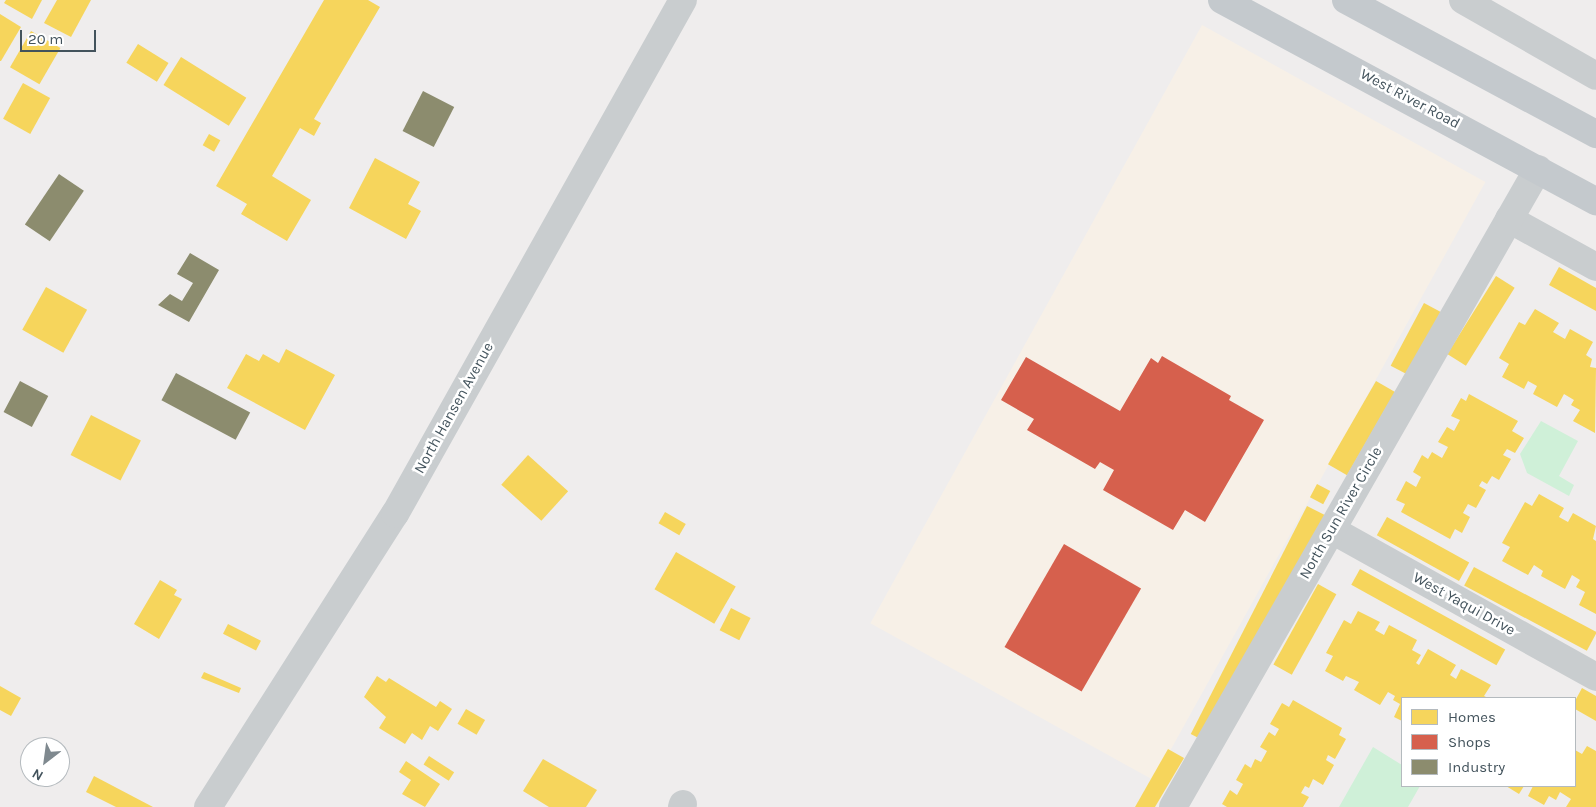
<!DOCTYPE html>
<style>
body{margin:0}
#map{position:relative;width:1596px;height:807px;overflow:hidden;background:#efeded;font-family:Karla,sans-serif}
div>[style]{position:absolute}
[style*='--x']{left:calc(var(--x)*1px);top:calc(var(--y)*1px);width:calc(var(--w)*1px);rotate:calc(var(--a)*1deg)}
.commercial>*{inset:0;background:#f7f0e7;transform-origin:0 0}
.green>*{inset:0;background:#cff0d8}
.homes>*{inset:0;background:#f6d55c;transform-origin:0 0}
.shops>*{inset:0;background:#d6604d;transform-origin:0 0}
.industry>*{inset:0;background:#8c8c6e;transform-origin:0 0}
.street>*{height:28px;margin:-14px;padding:0 14px;transform-origin:14px;border-radius:14px;background:#c9cdcf}
.primary>*{height:28px;margin:-14px;padding:0 14px;transform-origin:14px;border-radius:14px;background:#c4c9cd}
span{translate:-50% -50%;white-space:nowrap;text-align:center;line-height:1.15;-webkit-text-stroke:5px #fff;paint-order:stroke}
.street-label{font-size:15px;color:#43535c}
.legend{position:absolute;left:1401px;top:697px;width:175px;height:90px;box-sizing:border-box;background:#fff;border:1px solid #b4babe;margin:0;padding:6px 9px;list-style:none;font-size:15px;color:#43535c}
.legend li{display:flex;align-items:center;gap:10px;height:25px}
.legend b{width:25px;border:1px solid #b4babe}
.north{position:absolute;left:20px;top:737px;width:50px;height:50px;box-sizing:border-box;background:#fff;border:1px solid #b4babe;border-radius:50%;rotate:210deg;font-size:14px;font-weight:700;line-height:20px;text-align:center;color:#43535c}
.north::after{content:'';display:block;margin:auto;width:18px;height:22px;background:#7f898f;clip-path:polygon(50% 0,100% 100%,50% 72%,0 100%)}
.scale{position:absolute;left:20px;top:30px;width:76px;height:22px;box-sizing:border-box;border:2px solid #43535c;border-top:0;padding-left:6px;font-size:15px;line-height:18px;white-space:nowrap;color:#43535c;-webkit-text-stroke:4px #fff;paint-order:stroke}
</style>
<div id="map">
<div class="commercial">
<i style="left:1202px;top:25px;width:324px;height:684px;rotate:29deg"></i>
</div>
<div class="green">
<i style="clip-path:polygon(1541px 421px,1578px 441px,1559px 476px,1574px 485px,1569px 496px,1527px 473px,1520px 454px)"></i>
<i style="clip-path:polygon(1373px 747px,1402px 765px,1402px 786px,1420px 786px,1408px 807px,1339px 807px)"></i>
</div>
<div class="homes">
<i style="clip-path:polygon(6px 0,42px 0,32px 19px,4px 3px)"></i>
<i style="clip-path:polygon(57px 0,91px 0,71px 37px,44px 23px)"></i>
<i style="clip-path:polygon(324px 0,368px 0,380px 7px,314px 119px,321px 123px,314px 136px,300px 128px,272px 176px,311px 200px,287px 241px,241px 214px,247px 204px,216px 186px)"></i>
<i style="clip-path:polygon(0 14px,21px 27px,1px 61px,0 61px)"></i>
<i style="left:31px;top:31px;width:34px;height:42px;rotate:30deg"></i>
<i style="left:138px;top:44px;width:36px;height:22px;rotate:32deg"></i>
<i style="left:181px;top:57px;width:77px;height:33px;rotate:32deg"></i>
<i style="left:23px;top:83px;width:31px;height:41px;rotate:29deg"></i>
<i style="left:209px;top:134px;width:13px;height:13px;rotate:29deg"></i>
<i style="clip-path:polygon(375px 158px,420px 182px,408px 204px,421px 211px,406px 239px,349px 208px)"></i>
<i style="clip-path:polygon(1559px 267px,1596px 288px,1596px 311px,1549px 285px)"></i>
<i style="left:1496px;top:276px;width:22px;height:92px;rotate:32deg"></i>
<i style="left:46px;top:287px;width:47px;height:49px;rotate:29deg"></i>
<i style="left:1424px;top:303px;width:19px;height:71px;rotate:28deg"></i>
<i style="clip-path:polygon(1535px 309px,1559px 323px,1553px 332px,1565px 339px,1570px 329px,1593px 342px,1586px 355px,1592px 359px,1590px 367px,1596px 368px,1595px 433px,1573px 421px,1580px 410px,1571px 405px,1574px 400px,1564px 394px,1557px 407px,1533px 394px,1537px 386px,1528px 381px,1524px 389px,1502px 377px,1509px 364px,1499px 358px,1519px 322px,1525px 325px)"></i>
<i style="clip-path:polygon(286px 349px,335px 375px,305px 430px,227px 388px,246px 354px,259px 361px,263px 354px,279px 363px)"></i>
<i style="left:1376px;top:381px;width:22px;height:96px;rotate:30deg"></i>
<i style="clip-path:polygon(1469px 394px,1518px 421px,1512px 431px,1524px 438px,1515px 453px,1507px 449px,1503px 455px,1511px 459px,1499px 480px,1492px 476px,1487px 484px,1482px 481px,1479px 486px,1486px 490px,1476px 508px,1468px 504px,1463px 513px,1470px 517px,1462px 533px,1455px 529px,1450px 539px,1401px 512px,1405px 504px,1396px 500px,1406px 481px,1416px 487px,1421px 477px,1413px 472px,1422px 455px,1428px 459px,1432px 452px,1442px 458px,1448px 447px,1438px 442px,1447px 427px,1454px 431px,1460px 420px,1451px 416px,1461px 398px,1466px 401px)"></i>
<i style="left:91px;top:415px;width:56px;height:45px;rotate:27deg"></i>
<i style="left:528px;top:455px;width:54px;height:40px;rotate:42deg"></i>
<i style="left:1317px;top:484px;width:15px;height:15px;rotate:28deg"></i>
<i style="clip-path:polygon(1539px 494px,1564px 508px,1559px 517px,1568px 522px,1573px 513px,1596px 526px,1593px 539px,1596px 541px,1596px 614px,1579px 605px,1585px 592px,1576px 587px,1580px 580px,1572px 575px,1565px 589px,1541px 576px,1543px 571px,1534px 565px,1528px 575px,1502px 561px,1510px 547px,1502px 543px,1525px 502px,1532px 506px)"></i>
<i style="left:1307px;top:506px;width:20px;height:256px;rotate:27deg"></i>
<i style="left:665px;top:512px;width:24px;height:13px;rotate:30deg"></i>
<i style="left:1387px;top:517px;width:94px;height:21px;rotate:29deg"></i>
<i style="left:676px;top:552px;width:69px;height:43px;rotate:30deg"></i>
<i style="left:1474px;top:567px;width:139px;height:21px;rotate:28deg"></i>
<i style="left:1360px;top:569px;width:166px;height:18px;rotate:29deg"></i>
<i style="clip-path:polygon(160px 580px,177px 590px,174px 595px,182px 599px,159px 639px,134px 624px)"></i>
<i style="left:1318px;top:584px;width:21px;height:92px;rotate:29deg"></i>
<i style="left:731px;top:608px;width:22px;height:25px;rotate:27deg"></i>
<i style="clip-path:polygon(1358px 611px,1380px 622px,1375px 630px,1384px 635px,1389px 625px,1417px 640px,1412px 650px,1421px 655px,1416px 663px,1419px 665px,1428px 649px,1456px 665px,1450px 675px,1456px 679px,1461px 669px,1491px 685px,1484px 696px,1488px 698px,1402px 698px,1402px 721px,1394px 717px,1400px 704px,1393px 700px,1395px 696px,1388px 692px,1380px 705px,1354px 690px,1359px 682px,1346px 676px,1343px 681px,1325px 671px,1333px 656px,1326px 653px,1344px 620px,1351px 624px)"></i>
<i style="left:228px;top:624px;width:37px;height:11px;rotate:27deg"></i>
<i style="clip-path:polygon(204px 672px,241px 688px,239px 693px,201px 678px)"></i>
<i style="clip-path:polygon(377px 676px,386px 682px,389px 678px,436px 707px,440px 701px,452px 709px,438px 731px,430px 726px,422px 740px,412px 733px,405px 744px,379px 728px,386px 717px,364px 697px)"></i>
<i style="clip-path:polygon(0 686px,21px 698px,11px 716px,0 710px)"></i>
<i style="clip-path:polygon(1582px 688px,1596px 696px,1596px 721px,1575px 709px,1575px 701px)"></i>
<i style="clip-path:polygon(1293px 700px,1342px 728px,1339px 735px,1346px 739px,1335px 759px,1328px 755px,1326px 760px,1334px 765px,1323px 785px,1313px 779px,1309px 788px,1305px 786px,1301px 793px,1309px 797px,1303px 807px,1227px 807px,1222px 804px,1230px 790px,1237px 795px,1243px 784px,1236px 780px,1245px 764px,1251px 768px,1255px 759px,1261px 762px,1267px 751px,1260px 747px,1269px 732px,1275px 736px,1279px 729px,1270px 724px,1282px 703px,1289px 707px)"></i>
<i style="left:466px;top:709px;width:22px;height:17px;rotate:30deg"></i>
<i style="clip-path:polygon(1587px 746px,1596px 751px,1596px 807px,1566px 807px,1571px 799px,1560px 792px,1556px 800px,1549px 796px,1544px 805px,1528px 796px,1533px 786px,1575px 786px,1575px 750px,1582px 754px)"></i>
<i style="clip-path:polygon(1168px 749px,1184px 758px,1155px 807px,1135px 807px)"></i>
<i style="left:429px;top:756px;width:30px;height:10px;rotate:33deg"></i>
<i style="clip-path:polygon(543px 759px,597px 790px,586px 807px,549px 807px,523px 791px)"></i>
<i style="clip-path:polygon(406px 761px,440px 784px,425px 807px,402px 794px,411px 780px,399px 772px)"></i>
<i style="clip-path:polygon(94px 776px,153px 807px,116px 807px,86px 792px)"></i>
<i style="clip-path:polygon(1506px 786px,1524px 786px,1519px 794px)"></i>
</div>
<div class="shops">
<i style="clip-path:polygon(1162px 356px,1231px 396px,1229px 400px,1264px 420px,1205px 522px,1185px 510px,1173px 530px,1103px 490px,1114px 470px,1100px 462px,1095px 469px,1027px 430px,1034px 419px,1001px 400px,1026px 357px,1120px 411px,1151px 358px,1158px 363px)"></i>
<i style="left:1064px;top:544px;width:89px;height:119px;rotate:30deg"></i>
</div>
<div class="industry">
<i style="left:423px;top:91px;width:35px;height:45px;rotate:27deg"></i>
<i style="left:59px;top:174px;width:30px;height:61px;rotate:34deg"></i>
<i style="clip-path:polygon(190px 253px,219px 270px,189px 322px,158px 305px,170px 294px,182px 301px,193px 283px,177px 274px)"></i>
<i style="left:176px;top:373px;width:84px;height:31px;rotate:28deg"></i>
<i style="left:20px;top:381px;width:32px;height:35px;rotate:28deg"></i>
</div>
<div class="street">
<i style="--x:1463;--y:0;--w:153;--a:29.7"></i>
<i style="--x:1509;--y:219;--w:99;--a:28.9"></i>
<i style="--x:1332;--y:530;--w:302;--a:29.1"></i>
<i style="--x:208;--y:807;--w:348;--a:-57.5"></i>
<i style="--x:395;--y:514;--w:589;--a:-60.74"></i>
<i style="--x:682;--y:807;--w:3;--a:-72"></i>
<i style="--x:1173;--y:807;--w:735;--a:-60.23"></i>
</div>
<div class="primary">
<i style="--x:1222;--y:0;--w:425;--a:28.3"></i>
<i style="--x:1346;--y:0;--w:284;--a:28.2"></i>
</div>
<div class="street-label">
<span style="left:1410px;top:99px;rotate:28deg">West River Road</span>
<span style="left:454px;top:408px;rotate:-61deg">North Hansen Avenue</span>
<span style="left:1341px;top:513px;rotate:-60deg">North Sun River Circle</span>
<span style="left:1464px;top:604px;rotate:29deg">West Yaqui Drive</span>
</div>
<ul class="legend">
<li><b style="height:14px;background:#f6d55c"></b>Homes</li>
<li><b style="height:14px;background:#d6604d"></b>Shops</li>
<li><b style="height:14px;background:#8c8c6e"></b>Industry</li>
</ul>
<div class="north">N</div>
<div class="scale">20 m</div>
</div>
